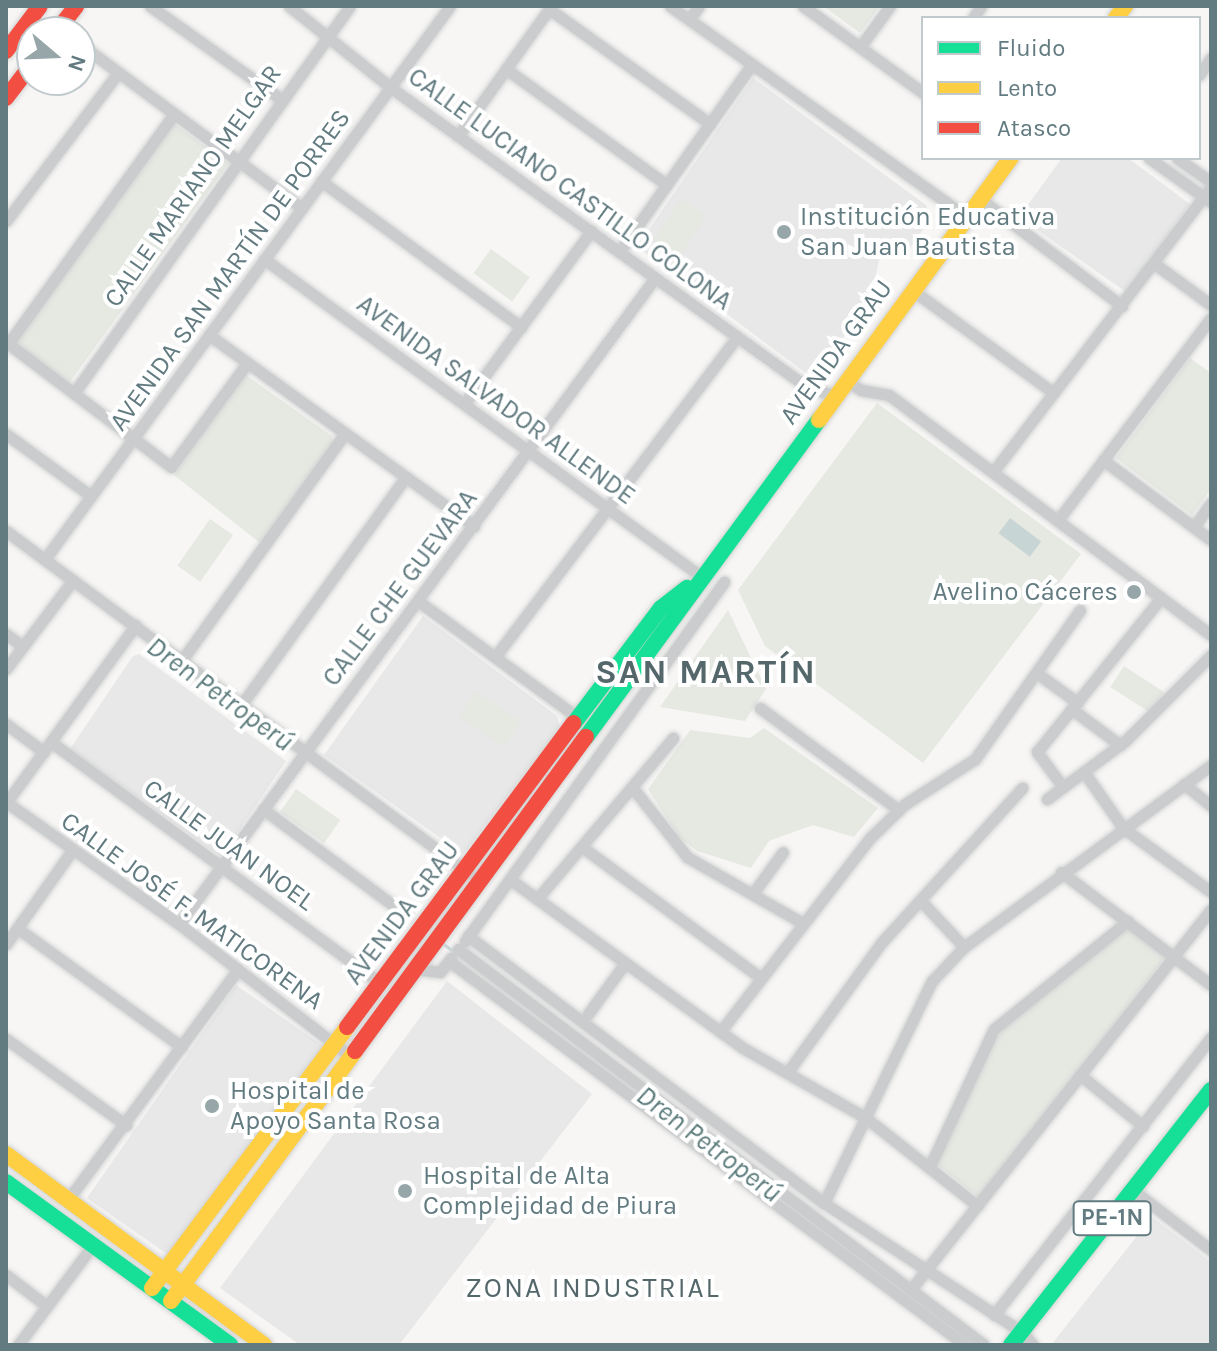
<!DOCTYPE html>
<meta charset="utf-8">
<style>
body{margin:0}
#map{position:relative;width:1217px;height:1351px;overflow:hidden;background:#f7f6f5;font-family:Karla,sans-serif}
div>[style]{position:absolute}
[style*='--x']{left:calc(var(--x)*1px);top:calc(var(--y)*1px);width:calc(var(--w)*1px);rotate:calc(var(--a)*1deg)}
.built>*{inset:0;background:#e7e8e7;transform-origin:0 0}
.green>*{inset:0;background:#e6e8e2;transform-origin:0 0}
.water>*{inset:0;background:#c8d5d5;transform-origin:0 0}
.stream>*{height:3px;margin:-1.5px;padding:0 1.5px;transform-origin:1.5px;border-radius:1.5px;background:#c8d5d5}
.roads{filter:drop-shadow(0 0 2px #d2d3d3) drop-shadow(0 0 2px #d2d3d3)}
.street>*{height:11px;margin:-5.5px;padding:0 5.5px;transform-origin:5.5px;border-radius:5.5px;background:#cbcccd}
.fast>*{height:16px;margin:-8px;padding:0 8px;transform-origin:8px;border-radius:8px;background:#16e098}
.slow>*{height:16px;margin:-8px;padding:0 8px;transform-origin:8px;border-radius:8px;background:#ffcf43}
.jam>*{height:16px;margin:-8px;padding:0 8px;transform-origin:8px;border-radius:8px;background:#f24e42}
.dots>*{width:22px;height:22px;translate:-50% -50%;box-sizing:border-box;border:4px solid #fff;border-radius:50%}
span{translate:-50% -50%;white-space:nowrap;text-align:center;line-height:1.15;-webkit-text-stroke:8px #fff;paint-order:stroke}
.shield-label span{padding:2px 6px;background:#fff;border:2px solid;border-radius:6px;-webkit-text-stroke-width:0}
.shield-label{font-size:24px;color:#627b80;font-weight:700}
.street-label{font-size:26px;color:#627b80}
.poi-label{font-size:26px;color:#627b80}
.left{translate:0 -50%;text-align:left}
.right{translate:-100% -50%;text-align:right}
.water-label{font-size:28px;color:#5d7c7c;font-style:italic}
.neighbourhood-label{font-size:28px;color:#54676b;letter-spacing:2px}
.district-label{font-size:34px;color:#54676b;font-weight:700;letter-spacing:2px}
.frame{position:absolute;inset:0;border:8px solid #627b80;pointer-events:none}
.legend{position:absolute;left:921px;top:16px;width:280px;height:144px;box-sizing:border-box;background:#fff;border:2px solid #c0cacc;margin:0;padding:10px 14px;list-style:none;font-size:24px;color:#627b80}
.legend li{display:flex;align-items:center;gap:16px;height:40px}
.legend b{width:40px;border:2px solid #c0cacc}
.north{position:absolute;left:16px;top:16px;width:80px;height:80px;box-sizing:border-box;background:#fff;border:2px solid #c0cacc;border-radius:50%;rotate:109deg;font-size:22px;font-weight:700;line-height:32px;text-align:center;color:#627b80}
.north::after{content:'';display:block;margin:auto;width:28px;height:36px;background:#96a6a9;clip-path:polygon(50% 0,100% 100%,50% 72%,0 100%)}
</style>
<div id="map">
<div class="built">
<i style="clip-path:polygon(753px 78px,926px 205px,931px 218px,908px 251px,881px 251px,871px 298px,814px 379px,637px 247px)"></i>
<i style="clip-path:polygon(1062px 158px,1128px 158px,1190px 204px,1126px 292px,1019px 217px)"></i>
<i style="clip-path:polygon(423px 616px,557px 716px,560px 727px,463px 854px,324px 755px)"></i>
<i style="clip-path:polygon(139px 654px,286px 761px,221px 857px,70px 749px,133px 656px)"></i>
<i style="clip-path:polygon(447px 981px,592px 1094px,399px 1345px,300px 1345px,220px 1288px)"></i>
<i style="left:236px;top:985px;width:107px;height:260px;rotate:35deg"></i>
<i style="clip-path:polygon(1152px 1217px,1211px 1262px,1211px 1345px,1051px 1345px)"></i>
</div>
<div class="green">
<i style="clip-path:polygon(823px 6px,880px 6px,860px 33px)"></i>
<i style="left:172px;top:122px;width:70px;height:271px;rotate:36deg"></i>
<i style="left:681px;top:199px;width:30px;height:49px;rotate:33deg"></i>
<i style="left:491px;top:249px;width:48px;height:30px;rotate:36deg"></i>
<i style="clip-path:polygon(1190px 358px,1211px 373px,1211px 489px,1192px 515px,1116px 458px)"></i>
<i style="clip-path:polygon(246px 375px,332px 436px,333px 443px,260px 543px,174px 475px)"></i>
<i style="clip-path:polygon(877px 403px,1081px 554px,923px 763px,765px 646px,738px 590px)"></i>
<i style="left:210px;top:519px;width:28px;height:57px;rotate:35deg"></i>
<i style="clip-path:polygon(728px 610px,766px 689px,745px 721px,660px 707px)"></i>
<i style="left:1124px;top:666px;width:48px;height:25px;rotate:33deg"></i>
<i style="left:476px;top:692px;width:53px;height:30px;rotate:34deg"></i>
<i style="clip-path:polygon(764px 728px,878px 808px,854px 837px,813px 825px,769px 841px,751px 868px,697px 851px,679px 837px,648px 789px,690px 730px,750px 738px)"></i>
<i style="left:296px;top:789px;width:54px;height:28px;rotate:35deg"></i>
<i style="clip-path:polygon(1128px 927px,1166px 956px,980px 1198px,938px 1165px,971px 1078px,1008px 1021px)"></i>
</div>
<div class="water">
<i style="left:1010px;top:518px;width:39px;height:19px;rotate:37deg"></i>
</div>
<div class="stream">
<i style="--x:442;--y:943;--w:17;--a:36"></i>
</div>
<div class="roads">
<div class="street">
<i style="--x:150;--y:6;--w:161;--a:35.4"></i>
<i style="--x:289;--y:6;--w:129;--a:38.7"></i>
<i style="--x:390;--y:87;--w:514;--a:35.73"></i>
<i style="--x:807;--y:387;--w:28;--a:17"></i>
<i style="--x:670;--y:6;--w:364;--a:35.4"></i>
<i style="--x:803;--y:6;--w:148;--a:35.9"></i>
<i style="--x:549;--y:9;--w:198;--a:35.5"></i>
<i style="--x:973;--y:18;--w:14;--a:-56"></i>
<i style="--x:689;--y:19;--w:16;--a:-52"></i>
<i style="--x:80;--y:44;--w:276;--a:36.5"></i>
<i style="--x:860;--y:47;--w:51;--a:-53.8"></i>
<i style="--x:506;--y:69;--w:198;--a:35.8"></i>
<i style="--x:1199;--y:75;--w:21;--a:-55"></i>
<i style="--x:458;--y:136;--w:160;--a:-54.4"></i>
<i style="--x:1149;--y:158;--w:76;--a:35.4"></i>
<i style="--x:1177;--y:158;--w:42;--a:35.2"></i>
<i style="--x:321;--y:181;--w:248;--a:36.1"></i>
<i style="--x:980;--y:199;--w:178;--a:37"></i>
<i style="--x:6;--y:221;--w:186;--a:-52.9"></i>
<i style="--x:619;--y:252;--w:230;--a:-54.7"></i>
<i style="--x:264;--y:259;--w:541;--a:35.98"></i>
<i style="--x:1155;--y:264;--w:69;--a:36.2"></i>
<i style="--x:912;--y:290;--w:175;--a:36"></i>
<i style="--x:209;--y:335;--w:327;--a:35.8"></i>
<i style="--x:6;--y:342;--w:207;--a:37.1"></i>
<i style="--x:171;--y:467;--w:129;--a:-53.8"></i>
<i style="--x:8;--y:344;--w:284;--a:-54.2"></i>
<i style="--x:845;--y:380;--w:19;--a:32"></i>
<i style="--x:861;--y:390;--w:28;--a:10"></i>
<i style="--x:889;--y:395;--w:402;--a:36.7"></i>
<i style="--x:74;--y:393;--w:475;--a:-54.5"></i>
<i style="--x:464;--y:404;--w:215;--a:-53.7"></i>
<i style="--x:6;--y:434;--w:105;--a:36.1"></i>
<i style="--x:1103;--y:460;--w:134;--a:36.5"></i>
<i style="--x:993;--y:472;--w:359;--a:-52.6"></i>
<i style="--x:1058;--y:520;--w:253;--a:-52.9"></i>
<i style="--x:1194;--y:527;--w:29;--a:-55"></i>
<i style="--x:6;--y:531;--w:576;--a:36.45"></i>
<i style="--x:45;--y:559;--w:685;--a:-53.78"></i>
<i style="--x:418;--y:601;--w:200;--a:36.1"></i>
<i style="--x:6;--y:634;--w:21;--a:37"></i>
<i style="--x:495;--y:657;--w:401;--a:-52.9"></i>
<i style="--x:182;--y:660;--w:279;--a:-54.3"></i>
<i style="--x:6;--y:669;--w:111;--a:-53"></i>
<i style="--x:1038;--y:674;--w:49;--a:35.9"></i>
<i style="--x:242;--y:704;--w:280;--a:-54.2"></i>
<i style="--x:760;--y:708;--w:172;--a:36.3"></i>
<i style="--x:1073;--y:710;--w:59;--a:36.7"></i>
<i style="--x:6;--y:724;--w:47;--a:36.4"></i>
<i style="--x:51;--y:742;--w:408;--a:36.2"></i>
<i style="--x:1084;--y:772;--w:68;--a:55.1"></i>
<i style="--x:1123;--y:828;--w:109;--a:36"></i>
<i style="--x:1184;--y:784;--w:35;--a:39"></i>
<i style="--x:632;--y:787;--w:89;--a:51.8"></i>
<i style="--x:687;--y:857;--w:131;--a:29.7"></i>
<i style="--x:1063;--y:787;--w:44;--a:-126.6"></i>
<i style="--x:1037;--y:752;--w:198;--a:-51.2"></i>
<i style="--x:1047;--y:799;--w:97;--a:-36.6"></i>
<i style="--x:1125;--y:741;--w:122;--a:-45"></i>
<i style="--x:6;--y:802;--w:212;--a:35.2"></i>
<i style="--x:179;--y:924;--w:217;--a:37.7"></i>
<i style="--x:6;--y:803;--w:220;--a:-53.9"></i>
<i style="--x:263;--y:809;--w:178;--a:36.5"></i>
<i style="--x:582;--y:847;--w:222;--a:36.2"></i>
<i style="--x:1061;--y:872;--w:188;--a:37"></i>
<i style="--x:511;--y:880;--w:286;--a:35.9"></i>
<i style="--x:743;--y:1048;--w:142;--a:29.6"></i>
<i style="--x:866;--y:1118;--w:142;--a:38.2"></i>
<i style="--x:754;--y:892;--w:49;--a:-54.1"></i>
<i style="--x:537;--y:899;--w:211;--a:-49.8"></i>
<i style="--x:921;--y:901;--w:63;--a:46.9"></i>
<i style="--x:179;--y:924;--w:802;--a:-53.62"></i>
<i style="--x:17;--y:928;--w:203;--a:35.8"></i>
<i style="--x:468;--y:936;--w:445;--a:36.9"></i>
<i style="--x:824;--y:1203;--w:236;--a:33.1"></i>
<i style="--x:1022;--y:1332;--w:17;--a:50"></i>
<i style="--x:465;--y:941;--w:443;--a:-54.2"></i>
<i style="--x:6;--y:944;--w:116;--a:-54.8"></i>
<i style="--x:458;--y:949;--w:658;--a:36.97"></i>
<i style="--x:449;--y:961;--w:643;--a:36.66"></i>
<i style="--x:415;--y:969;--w:25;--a:7"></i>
<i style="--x:440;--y:972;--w:18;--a:-52"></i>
<i style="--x:588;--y:1014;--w:63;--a:-54"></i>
<i style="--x:720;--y:1032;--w:245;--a:-52.3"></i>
<i style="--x:870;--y:838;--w:49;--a:-44.2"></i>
<i style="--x:905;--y:804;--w:83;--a:-32.7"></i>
<i style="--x:975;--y:759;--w:182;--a:-54.8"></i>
<i style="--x:6;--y:1039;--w:148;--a:35.6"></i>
<i style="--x:787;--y:1073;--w:160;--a:-54.1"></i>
<i style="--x:881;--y:943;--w:210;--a:-47.7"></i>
<i style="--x:1080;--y:1075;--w:81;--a:39"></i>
<i style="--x:930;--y:1166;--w:151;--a:-65"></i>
<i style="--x:994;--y:1029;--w:172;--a:-38.9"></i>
<i style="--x:1134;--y:1191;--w:97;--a:37.5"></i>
<i style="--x:67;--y:1201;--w:288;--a:-53.6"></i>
<i style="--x:824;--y:1203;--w:247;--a:-64.1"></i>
<i style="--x:932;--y:981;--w:47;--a:-46.7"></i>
<i style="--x:964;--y:947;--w:307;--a:-36.4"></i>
<i style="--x:6;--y:1275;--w:51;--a:37.1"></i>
<i style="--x:912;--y:1288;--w:483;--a:-51.7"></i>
<i style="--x:994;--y:1315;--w:353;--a:-52"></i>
<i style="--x:18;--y:1345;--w:124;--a:-53.2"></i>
</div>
<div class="fast">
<i style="--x:574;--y:723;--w:144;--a:-52.9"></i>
<i style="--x:661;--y:608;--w:33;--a:-38"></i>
<i style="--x:586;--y:737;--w:393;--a:-53.7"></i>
<i style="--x:6;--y:1182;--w:277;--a:36"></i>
<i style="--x:1011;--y:1345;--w:324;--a:-51.9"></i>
</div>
<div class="slow">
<i style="--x:1116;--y:18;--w:15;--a:-53"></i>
<i style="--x:819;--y:420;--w:325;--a:-53.8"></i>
<i style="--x:6;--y:1154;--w:321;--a:36.5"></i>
<i style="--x:152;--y:1288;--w:326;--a:-53.2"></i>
<i style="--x:171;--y:1301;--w:310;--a:-53.6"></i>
</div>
<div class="jam">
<i style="--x:56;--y:32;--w:33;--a:-52"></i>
<i style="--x:6;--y:51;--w:56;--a:-52.9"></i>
<i style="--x:6;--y:98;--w:43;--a:-52.6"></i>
<i style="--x:347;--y:1027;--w:379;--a:-53.3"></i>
<i style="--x:355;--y:1051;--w:390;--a:-53.7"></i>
</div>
</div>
<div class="dots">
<i style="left:784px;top:232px;background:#96a6a9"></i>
<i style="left:1134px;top:592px;background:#96a6a9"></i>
<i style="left:212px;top:1106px;background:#96a6a9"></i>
<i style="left:405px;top:1191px;background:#96a6a9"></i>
</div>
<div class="shield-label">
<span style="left:1112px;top:1218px">PE-1N</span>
</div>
<div class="street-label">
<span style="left:193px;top:186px;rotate:-55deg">CALLE MARIANO MELGAR</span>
<span style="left:570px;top:189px;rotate:36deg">CALLE LUCIANO CASTILLO COLONA</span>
<span style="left:230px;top:270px;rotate:-54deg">AVENIDA SAN MARTÍN DE PORRES</span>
<span style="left:836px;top:352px;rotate:-54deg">AVENIDA GRAU</span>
<span style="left:496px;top:400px;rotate:36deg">AVENIDA SALVADOR ALLENDE</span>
<span style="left:400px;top:588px;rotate:-53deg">CALLE CHE GUEVARA</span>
<span style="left:229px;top:845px;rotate:36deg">CALLE JUAN NOEL</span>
<span style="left:192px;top:911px;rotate:36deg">CALLE JOSÉ F. MATICORENA</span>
<span style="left:402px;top:913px;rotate:-53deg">AVENIDA GRAU</span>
</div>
<div class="poi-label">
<span class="left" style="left:800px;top:232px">Institución Educativa<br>San Juan Bautista</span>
<span class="right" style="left:1118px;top:592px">Avelino Cáceres</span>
<span class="left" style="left:230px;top:1106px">Hospital de<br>Apoyo Santa Rosa</span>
<span class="left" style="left:423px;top:1191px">Hospital de Alta<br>Complejidad de Piura</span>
</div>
<div class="water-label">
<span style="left:220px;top:694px;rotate:36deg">Dren Petroperú</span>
<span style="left:709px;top:1144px;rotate:37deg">Dren Petroperú</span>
</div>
<div class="neighbourhood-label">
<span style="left:593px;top:1288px">ZONA INDUSTRIAL</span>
</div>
<div class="district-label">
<span style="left:706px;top:673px">SAN MARTÍN</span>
</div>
<div class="frame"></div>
<ul class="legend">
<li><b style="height:10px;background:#16e098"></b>Fluido</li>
<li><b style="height:10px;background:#ffcf43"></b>Lento</li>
<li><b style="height:10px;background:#f24e42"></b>Atasco</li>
</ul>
<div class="north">N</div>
</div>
